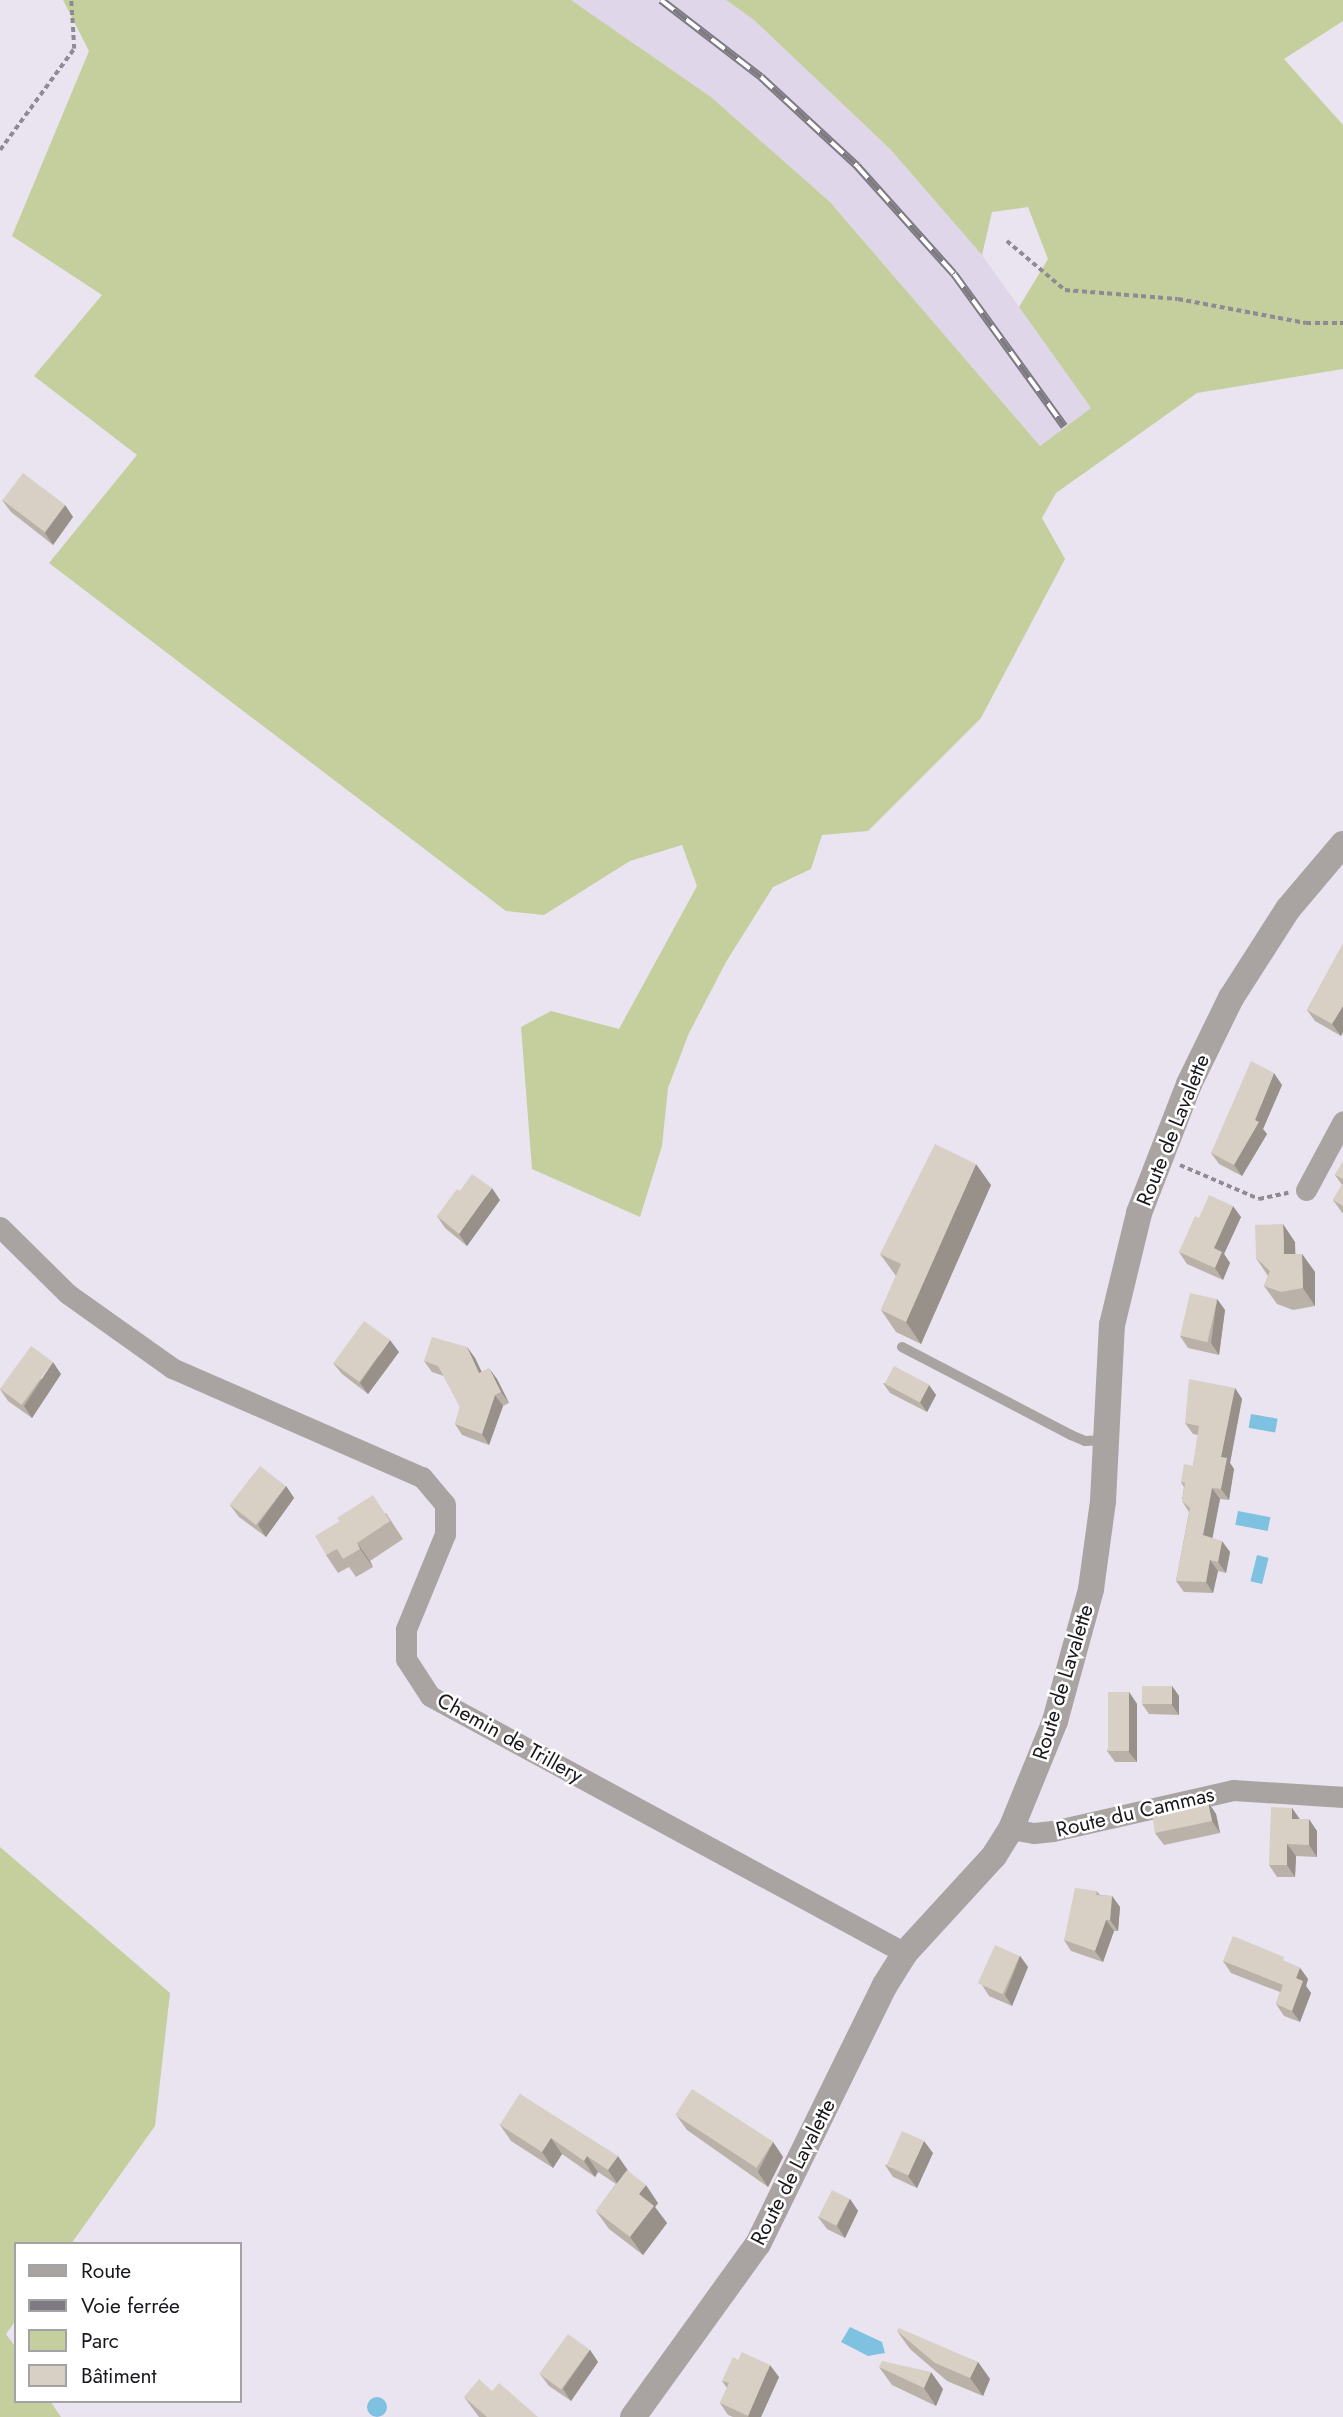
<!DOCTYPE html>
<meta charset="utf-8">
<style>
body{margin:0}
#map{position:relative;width:1343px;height:2417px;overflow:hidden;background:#eae4f0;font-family:Jost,sans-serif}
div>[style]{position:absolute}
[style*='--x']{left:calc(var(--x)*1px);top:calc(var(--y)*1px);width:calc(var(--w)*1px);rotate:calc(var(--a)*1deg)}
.built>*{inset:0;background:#dfd6e9}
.green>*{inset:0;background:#c5cf9e}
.water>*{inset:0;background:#7ec1e0;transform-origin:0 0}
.round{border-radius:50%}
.path>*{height:3.5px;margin-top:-1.75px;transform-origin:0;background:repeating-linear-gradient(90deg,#8f8b93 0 5px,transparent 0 8.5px)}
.service>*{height:10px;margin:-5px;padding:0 5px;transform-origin:5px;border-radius:5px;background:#a9a3a1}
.minor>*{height:21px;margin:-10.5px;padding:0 10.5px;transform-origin:10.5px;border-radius:10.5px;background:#a9a3a1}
.tertiary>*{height:26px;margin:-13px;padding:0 13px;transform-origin:13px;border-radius:13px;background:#a9a3a1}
.rail>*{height:8px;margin-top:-4px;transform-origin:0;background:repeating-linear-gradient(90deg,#fff 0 16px,#7e7a82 0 32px);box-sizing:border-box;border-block:2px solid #7e7a82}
.wall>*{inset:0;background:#bab2a9}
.shaded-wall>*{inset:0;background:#97918a}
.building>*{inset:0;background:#d8cfc5;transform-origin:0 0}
span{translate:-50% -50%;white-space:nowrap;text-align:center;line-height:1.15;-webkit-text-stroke:5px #fff;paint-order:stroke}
.street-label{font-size:21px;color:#19171b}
.legend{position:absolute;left:14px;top:2242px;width:228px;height:161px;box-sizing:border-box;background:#fff;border:2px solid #a3a2a4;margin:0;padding:9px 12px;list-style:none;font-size:21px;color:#19171b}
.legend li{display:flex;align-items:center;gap:14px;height:35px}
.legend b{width:35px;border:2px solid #a3a2a4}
</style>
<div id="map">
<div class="built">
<i style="clip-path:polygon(571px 0,726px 0,754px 20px,890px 149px,982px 255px,1091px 408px,1040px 446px,830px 202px,711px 97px)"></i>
</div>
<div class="green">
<i style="clip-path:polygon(63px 0,571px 0,711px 97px,830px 202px,1040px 446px,1091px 408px,1019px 307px,1048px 259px,1028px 207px,992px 212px,982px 255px,890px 149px,754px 20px,726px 0,1343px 0,1343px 21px,1284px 59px,1343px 125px,1343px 369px,1197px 393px,1056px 493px,1042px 518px,1065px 559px,981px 718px,868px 831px,822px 835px,811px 869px,773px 887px,726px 962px,689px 1033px,668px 1088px,662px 1146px,640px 1217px,532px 1169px,521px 1027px,551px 1011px,619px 1029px,697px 886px,682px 845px,630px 861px,544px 915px,506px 911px,49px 563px,137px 455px,34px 376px,102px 295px,12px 236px,89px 51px)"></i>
<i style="clip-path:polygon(0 1847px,170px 1993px,155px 2126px,71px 2244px,16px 2244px,16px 2320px,6px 2334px,16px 2348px,16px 2401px,50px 2401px,61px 2417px,0 2417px)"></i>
</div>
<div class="water">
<i style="left:1251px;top:1414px;width:27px;height:14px;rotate:10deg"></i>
<i style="left:1238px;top:1511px;width:33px;height:14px;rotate:11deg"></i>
<i style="left:1257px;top:1555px;width:12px;height:27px;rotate:14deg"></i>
<i style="clip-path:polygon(850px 2327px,882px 2342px,885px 2353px,868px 2356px,841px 2342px)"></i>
<i class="round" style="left:367px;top:2397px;width:20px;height:20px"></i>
</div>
<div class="path">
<i style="--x:0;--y:150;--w:125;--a:-53.8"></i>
<i style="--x:74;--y:49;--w:49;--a:-93.5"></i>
<i style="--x:1007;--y:241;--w:76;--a:40.2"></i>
<i style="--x:1065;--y:290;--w:113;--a:4.6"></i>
<i style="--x:1178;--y:299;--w:130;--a:10.6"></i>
<i style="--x:1306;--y:323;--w:37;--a:0"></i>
<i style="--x:1180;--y:1165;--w:86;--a:23.3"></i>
<i style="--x:1259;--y:1199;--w:30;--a:-12"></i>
</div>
<div class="service">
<i style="--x:902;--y:1347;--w:191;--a:27.5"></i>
<i style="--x:1071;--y:1435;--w:15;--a:23"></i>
<i style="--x:1085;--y:1441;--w:20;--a:-3"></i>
</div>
<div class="minor">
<i style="--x:1306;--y:1190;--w:78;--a:-61.8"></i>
<i style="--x:0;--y:1227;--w:95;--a:44.6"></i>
<i style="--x:68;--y:1294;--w:128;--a:35.4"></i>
<i style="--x:172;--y:1368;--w:273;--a:23.6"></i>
<i style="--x:422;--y:1477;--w:35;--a:50"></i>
<i style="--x:445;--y:1504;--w:30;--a:90"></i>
<i style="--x:445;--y:1534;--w:103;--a:112.3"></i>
<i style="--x:406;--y:1629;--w:30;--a:90"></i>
<i style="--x:406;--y:1659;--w:44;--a:57"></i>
<i style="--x:430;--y:1696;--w:540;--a:28.42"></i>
<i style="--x:1011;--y:1829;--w:23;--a:10"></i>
<i style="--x:1034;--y:1833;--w:19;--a:-6"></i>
<i style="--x:1053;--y:1831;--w:185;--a:-12.8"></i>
<i style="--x:1233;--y:1790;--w:110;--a:3.6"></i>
</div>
<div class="tertiary">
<i style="--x:633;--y:2417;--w:213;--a:-54.2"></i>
<i style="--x:758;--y:2244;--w:288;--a:-63.9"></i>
<i style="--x:885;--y:1985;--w:38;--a:-58"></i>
<i style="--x:905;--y:1953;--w:132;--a:-47.5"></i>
<i style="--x:994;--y:1856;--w:32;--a:-58"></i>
<i style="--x:1011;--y:1829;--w:117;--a:-67.8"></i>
<i style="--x:1055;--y:1721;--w:137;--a:-74.7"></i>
<i style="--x:1091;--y:1589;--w:89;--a:-82.2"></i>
<i style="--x:1103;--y:1501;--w:176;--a:-87.1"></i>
<i style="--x:1112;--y:1325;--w:115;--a:-76.4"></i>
<i style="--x:1139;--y:1213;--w:138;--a:-68.8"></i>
<i style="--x:1189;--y:1084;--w:96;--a:-64"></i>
<i style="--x:1231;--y:998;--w:106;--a:-57.4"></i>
<i style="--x:1288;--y:909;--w:85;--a:-49.8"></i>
</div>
<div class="rail">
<i style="--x:661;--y:0;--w:126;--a:37.6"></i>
<i style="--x:761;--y:77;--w:131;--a:42.8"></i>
<i style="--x:857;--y:166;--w:145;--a:48.1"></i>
<i style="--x:954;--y:274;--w:188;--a:54.1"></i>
</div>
<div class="wall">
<i style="clip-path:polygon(2px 500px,65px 505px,73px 517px,53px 545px,11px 512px)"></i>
<i style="clip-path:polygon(1343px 944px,1343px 1032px,1341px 1036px,1315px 1021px,1307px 1010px)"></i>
<i style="clip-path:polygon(1282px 1085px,1263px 1129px,1267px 1134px,1242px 1176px,1219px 1164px,1211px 1153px)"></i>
<i style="clip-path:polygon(1343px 1162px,1343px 1214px,1333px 1200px,1342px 1185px,1335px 1175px)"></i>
<i style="clip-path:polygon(991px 1185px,921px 1344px,896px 1332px,881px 1310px,896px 1276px,880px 1254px)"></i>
<i style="clip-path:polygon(460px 1191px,500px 1200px,467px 1246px,445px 1228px,437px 1216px)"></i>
<i style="clip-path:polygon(1241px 1217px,1224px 1254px,1230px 1263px,1223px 1280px,1187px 1264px,1179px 1252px,1199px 1218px)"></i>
<i style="clip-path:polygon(1295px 1242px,1295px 1254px,1302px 1254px,1315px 1272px,1315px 1306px,1293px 1310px,1277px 1304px,1264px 1286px,1268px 1276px,1256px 1258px)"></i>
<i style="clip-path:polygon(1217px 1299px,1225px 1310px,1219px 1355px,1188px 1348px,1180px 1336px)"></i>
<i style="clip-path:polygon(467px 1347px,475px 1358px,482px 1372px,497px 1379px,509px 1403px,503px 1406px,489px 1445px,462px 1435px,455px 1424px,460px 1407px,444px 1376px,432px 1372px,424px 1361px)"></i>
<i style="clip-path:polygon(399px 1352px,368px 1394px,342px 1374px,333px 1363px)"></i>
<i style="clip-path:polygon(61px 1374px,32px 1418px,8px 1401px,0 1389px)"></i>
<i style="clip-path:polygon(883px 1383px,929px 1385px,936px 1395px,927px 1412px,890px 1393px)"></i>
<i style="clip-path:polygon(1235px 1388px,1242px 1399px,1230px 1463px,1234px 1469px,1229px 1500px,1220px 1499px,1212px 1538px,1230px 1552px,1226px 1573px,1218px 1571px,1213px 1593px,1184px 1592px,1176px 1581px,1189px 1512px,1182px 1501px,1184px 1487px,1181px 1482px,1193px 1466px,1198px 1435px,1193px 1434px,1185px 1423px)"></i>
<i style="clip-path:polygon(286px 1486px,294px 1498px,266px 1537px,239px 1517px,230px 1505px)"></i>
<i style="clip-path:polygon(386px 1513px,403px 1539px,370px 1561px,373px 1567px,356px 1577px,349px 1567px,338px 1573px,326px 1555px)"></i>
<i style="clip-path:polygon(1172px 1686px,1179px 1696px,1179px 1715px,1149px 1714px,1142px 1704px)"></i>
<i style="clip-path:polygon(1129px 1692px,1137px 1704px,1137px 1762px,1115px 1762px,1107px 1751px)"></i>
<i style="clip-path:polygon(1208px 1802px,1216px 1814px,1220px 1833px,1164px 1845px,1155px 1833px)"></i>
<i style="clip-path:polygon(1292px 1808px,1300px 1819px,1317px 1831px,1317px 1857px,1296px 1856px,1295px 1877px,1277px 1877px,1269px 1865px)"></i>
<i style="clip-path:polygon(1097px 1891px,1100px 1895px,1112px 1896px,1120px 1907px,1118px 1931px,1114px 1931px,1103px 1962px,1071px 1951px,1064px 1940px)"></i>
<i style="clip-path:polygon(1020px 1956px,1028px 1967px,1012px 2006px,989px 1996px,982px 1985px)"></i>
<i style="clip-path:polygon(1223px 1961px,1289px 1963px,1300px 1968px,1308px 1979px,1306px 1986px,1311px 1993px,1300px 2022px,1284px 2016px,1276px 2004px,1280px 1992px,1231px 1973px)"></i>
<i style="clip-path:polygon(520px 2094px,629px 2172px,658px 2203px,655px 2207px,667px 2223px,643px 2255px,609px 2229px,596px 2211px,616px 2184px,598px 2172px,595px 2177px,562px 2154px,553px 2168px,511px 2141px,500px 2125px)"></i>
<i style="clip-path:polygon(676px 2115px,773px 2142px,783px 2157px,768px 2187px,687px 2130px)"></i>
<i style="clip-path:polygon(933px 2153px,917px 2188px,893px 2177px,885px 2165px)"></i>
<i style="clip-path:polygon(850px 2199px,858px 2211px,845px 2238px,827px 2229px,818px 2217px)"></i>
<i style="clip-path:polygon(897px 2331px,978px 2362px,990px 2379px,983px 2396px,947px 2381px,910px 2349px)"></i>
<i style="clip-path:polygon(590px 2350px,598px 2362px,571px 2401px,549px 2386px,540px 2374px)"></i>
<i style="clip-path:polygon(738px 2360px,779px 2377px,761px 2417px,733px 2417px,728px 2415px,720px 2403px,727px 2388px,722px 2381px)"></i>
<i style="clip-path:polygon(879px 2367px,943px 2389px,936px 2406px,892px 2385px)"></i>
<i style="clip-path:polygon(464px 2397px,538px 2417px,479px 2417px)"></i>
</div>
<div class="shaded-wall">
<i style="clip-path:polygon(65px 505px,73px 517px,53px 545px,45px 533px)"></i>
<i style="clip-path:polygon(1343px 1006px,1343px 1032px,1341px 1036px,1332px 1024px)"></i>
<i style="clip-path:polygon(1274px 1073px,1282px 1085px,1263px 1129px,1267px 1134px,1242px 1176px,1234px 1165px,1255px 1120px)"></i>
<i style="clip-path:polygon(976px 1164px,991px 1185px,921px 1344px,906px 1322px)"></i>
<i style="clip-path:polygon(492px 1188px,500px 1200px,467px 1246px,459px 1234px)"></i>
<i style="clip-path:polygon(1233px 1206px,1241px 1217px,1224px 1254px,1230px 1263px,1223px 1280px,1215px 1268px,1214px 1248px)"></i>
<i style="clip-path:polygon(1283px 1224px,1295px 1242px,1296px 1272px,1284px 1254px)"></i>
<i style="clip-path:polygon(1302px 1254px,1315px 1272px,1315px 1306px,1303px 1288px)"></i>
<i style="clip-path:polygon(1217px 1299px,1225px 1310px,1219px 1355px,1211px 1343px)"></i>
<i style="clip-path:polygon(390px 1340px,399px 1352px,368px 1394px,360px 1383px)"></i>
<i style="clip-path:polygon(467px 1347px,475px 1358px,487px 1384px,479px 1373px)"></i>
<i style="clip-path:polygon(53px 1362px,61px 1374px,32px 1418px,24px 1406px)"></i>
<i style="clip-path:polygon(489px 1368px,497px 1379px,509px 1403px,501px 1392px)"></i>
<i style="clip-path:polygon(929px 1385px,936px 1395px,927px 1412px,920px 1402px)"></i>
<i style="clip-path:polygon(1235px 1388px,1242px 1399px,1230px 1463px,1234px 1469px,1229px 1500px,1221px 1489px,1221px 1457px)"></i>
<i style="clip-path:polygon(495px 1395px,503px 1406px,489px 1445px,482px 1434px)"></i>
<i style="clip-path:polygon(286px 1486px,294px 1498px,266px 1537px,258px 1525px)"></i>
<i style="clip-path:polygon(1212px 1488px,1220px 1499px,1211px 1546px,1203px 1535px)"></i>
<i style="clip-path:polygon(1222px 1541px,1230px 1552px,1226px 1573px,1218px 1562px)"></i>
<i style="clip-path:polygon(357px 1543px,370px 1561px,373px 1567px,360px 1549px)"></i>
<i style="clip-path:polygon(1210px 1560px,1218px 1571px,1213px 1593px,1206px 1582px)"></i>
<i style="clip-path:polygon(1172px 1686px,1179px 1696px,1179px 1715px,1172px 1705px)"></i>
<i style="clip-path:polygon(1129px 1692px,1137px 1704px,1137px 1762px,1128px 1751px)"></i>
<i style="clip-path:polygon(1208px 1802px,1216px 1814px,1220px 1833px,1212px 1821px)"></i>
<i style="clip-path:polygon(1292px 1808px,1300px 1820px,1292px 1819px)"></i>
<i style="clip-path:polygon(1309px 1819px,1317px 1831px,1317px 1857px,1309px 1845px)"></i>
<i style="clip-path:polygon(1287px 1844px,1296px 1856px,1295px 1877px,1287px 1865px)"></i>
<i style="clip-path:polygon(1112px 1896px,1120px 1907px,1118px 1931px,1110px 1920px)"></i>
<i style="clip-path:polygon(1106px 1920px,1114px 1931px,1103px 1962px,1095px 1951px)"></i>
<i style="clip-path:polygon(1020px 1956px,1028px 1967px,1012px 2006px,1005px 1995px)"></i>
<i style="clip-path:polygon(1300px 1968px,1308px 1979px,1306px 1986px,1311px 1993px,1300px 2022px,1292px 2011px,1296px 1978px)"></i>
<i style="clip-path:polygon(551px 2138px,562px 2154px,553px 2168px,542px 2152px)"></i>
<i style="clip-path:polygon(924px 2141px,933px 2153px,917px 2188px,908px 2176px)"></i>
<i style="clip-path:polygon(773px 2142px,783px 2157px,768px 2187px,758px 2172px)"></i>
<i style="clip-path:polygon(587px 2156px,598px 2172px,595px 2177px,584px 2161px)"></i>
<i style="clip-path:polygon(618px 2156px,629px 2172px,619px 2186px,608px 2170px)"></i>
<i style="clip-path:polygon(646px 2185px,658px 2203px,655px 2207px,667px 2223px,643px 2255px,630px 2237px,639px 2194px)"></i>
<i style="clip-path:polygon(850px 2199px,858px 2211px,845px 2238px,837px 2226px)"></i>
<i style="clip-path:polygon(590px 2350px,598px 2362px,571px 2401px,563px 2389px)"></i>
<i style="clip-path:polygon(978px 2362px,990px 2379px,983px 2396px,970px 2378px)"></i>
<i style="clip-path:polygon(770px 2365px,779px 2377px,761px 2417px,749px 2417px,748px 2416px)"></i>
<i style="clip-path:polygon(931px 2372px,943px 2389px,936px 2406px,924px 2388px)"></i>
</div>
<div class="building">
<i style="left:23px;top:473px;width:53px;height:34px;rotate:37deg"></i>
<i style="clip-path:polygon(1343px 944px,1343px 1006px,1332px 1024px,1307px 1010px)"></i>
<i style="clip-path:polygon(1251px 1061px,1274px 1073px,1255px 1120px,1259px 1122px,1234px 1165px,1211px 1153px)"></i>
<i style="clip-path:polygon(935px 1144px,976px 1164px,906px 1322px,881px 1310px,901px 1264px,880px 1254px)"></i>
<i style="clip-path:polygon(1343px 1162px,1343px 1179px,1335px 1175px)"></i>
<i style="clip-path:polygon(472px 1174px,492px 1188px,459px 1234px,437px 1216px,457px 1189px,460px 1191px)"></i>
<i style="clip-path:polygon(1343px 1183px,1343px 1206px,1333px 1200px)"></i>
<i style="clip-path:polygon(1209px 1195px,1233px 1206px,1214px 1248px,1222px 1252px,1215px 1268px,1179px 1252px,1195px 1216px,1199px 1218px)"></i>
<i style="clip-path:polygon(1283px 1224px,1284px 1254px,1302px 1254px,1303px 1288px,1281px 1292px,1264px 1286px,1270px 1271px,1256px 1258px,1255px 1225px)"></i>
<i style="left:1190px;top:1293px;width:28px;height:44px;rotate:13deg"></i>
<i style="left:364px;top:1321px;width:32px;height:52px;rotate:36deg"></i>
<i style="clip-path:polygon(432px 1337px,467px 1347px,479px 1373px,489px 1368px,501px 1392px,495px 1395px,482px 1434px,455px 1424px,460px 1407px,438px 1366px,424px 1361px)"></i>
<i style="left:31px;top:1346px;width:27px;height:53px;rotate:36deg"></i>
<i style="left:894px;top:1366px;width:40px;height:20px;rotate:28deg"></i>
<i style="clip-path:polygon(1189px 1379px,1235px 1388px,1221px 1457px,1227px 1458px,1221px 1489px,1212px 1488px,1203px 1535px,1222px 1541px,1218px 1562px,1210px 1560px,1206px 1582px,1176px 1581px,1190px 1508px,1182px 1501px,1185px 1483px,1181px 1482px,1184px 1464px,1193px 1466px,1199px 1426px,1185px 1423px)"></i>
<i style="left:260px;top:1466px;width:33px;height:49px;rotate:38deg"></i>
<i style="clip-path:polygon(373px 1495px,390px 1521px,357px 1543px,360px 1549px,343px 1559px,337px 1549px,326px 1555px,315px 1536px,340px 1521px,337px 1518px)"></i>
<i style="left:1142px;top:1686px;width:30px;height:18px"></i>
<i style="left:1108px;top:1692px;width:21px;height:59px"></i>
<i style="clip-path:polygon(1208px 1802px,1212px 1821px,1155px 1833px,1151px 1809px)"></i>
<i style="clip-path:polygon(1271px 1807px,1292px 1808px,1292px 1819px,1309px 1819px,1309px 1845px,1287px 1844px,1287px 1865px,1269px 1865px)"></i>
<i style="clip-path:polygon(1075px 1888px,1097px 1891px,1096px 1895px,1112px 1896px,1110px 1920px,1106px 1920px,1095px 1951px,1064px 1940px)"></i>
<i style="clip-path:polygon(1233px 1936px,1284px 1957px,1283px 1960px,1300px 1968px,1296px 1978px,1303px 1981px,1292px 2011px,1276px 2004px,1283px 1985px,1223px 1961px)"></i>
<i style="left:995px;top:1945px;width:27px;height:42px;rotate:24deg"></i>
<i style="left:692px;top:2089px;width:97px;height:31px;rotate:33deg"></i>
<i style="clip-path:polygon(520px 2094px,618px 2156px,608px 2170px,587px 2156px,584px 2161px,551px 2138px,542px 2152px,500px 2125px)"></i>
<i style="left:902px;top:2131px;width:24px;height:38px;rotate:24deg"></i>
<i style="clip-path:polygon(627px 2170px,646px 2185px,639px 2194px,654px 2206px,630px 2237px,596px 2211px)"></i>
<i style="left:832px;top:2190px;width:20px;height:30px;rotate:27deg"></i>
<i style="clip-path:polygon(899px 2328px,978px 2362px,970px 2378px,935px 2363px,897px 2331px)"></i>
<i style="left:568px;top:2334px;width:27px;height:49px;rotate:36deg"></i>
<i style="clip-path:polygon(742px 2352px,770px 2365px,748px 2416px,720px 2403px,729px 2383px,722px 2381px,733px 2357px,738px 2360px)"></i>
<i style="clip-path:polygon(882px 2361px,931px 2372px,924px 2388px,879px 2367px)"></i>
<i style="clip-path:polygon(479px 2379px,492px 2391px,499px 2383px,538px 2417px,487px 2417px,464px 2397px)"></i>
</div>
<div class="street-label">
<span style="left:1173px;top:1130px;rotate:-68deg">Route de Lavalette</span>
<span style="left:1063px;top:1682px;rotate:-73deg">Route de Lavalette</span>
<span style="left:510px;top:1738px;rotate:29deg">Chemin de Trillery</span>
<span style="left:1135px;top:1812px;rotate:-13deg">Route du Cammas</span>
<span style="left:793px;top:2172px;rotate:-63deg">Route de Lavalette</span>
</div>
<ul class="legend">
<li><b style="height:9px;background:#a9a3a1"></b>Route</li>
<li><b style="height:9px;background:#7e7a82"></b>Voie ferrée</li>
<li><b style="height:19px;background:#c5cf9e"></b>Parc</li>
<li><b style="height:19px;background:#d8cfc5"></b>Bâtiment</li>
</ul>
</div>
